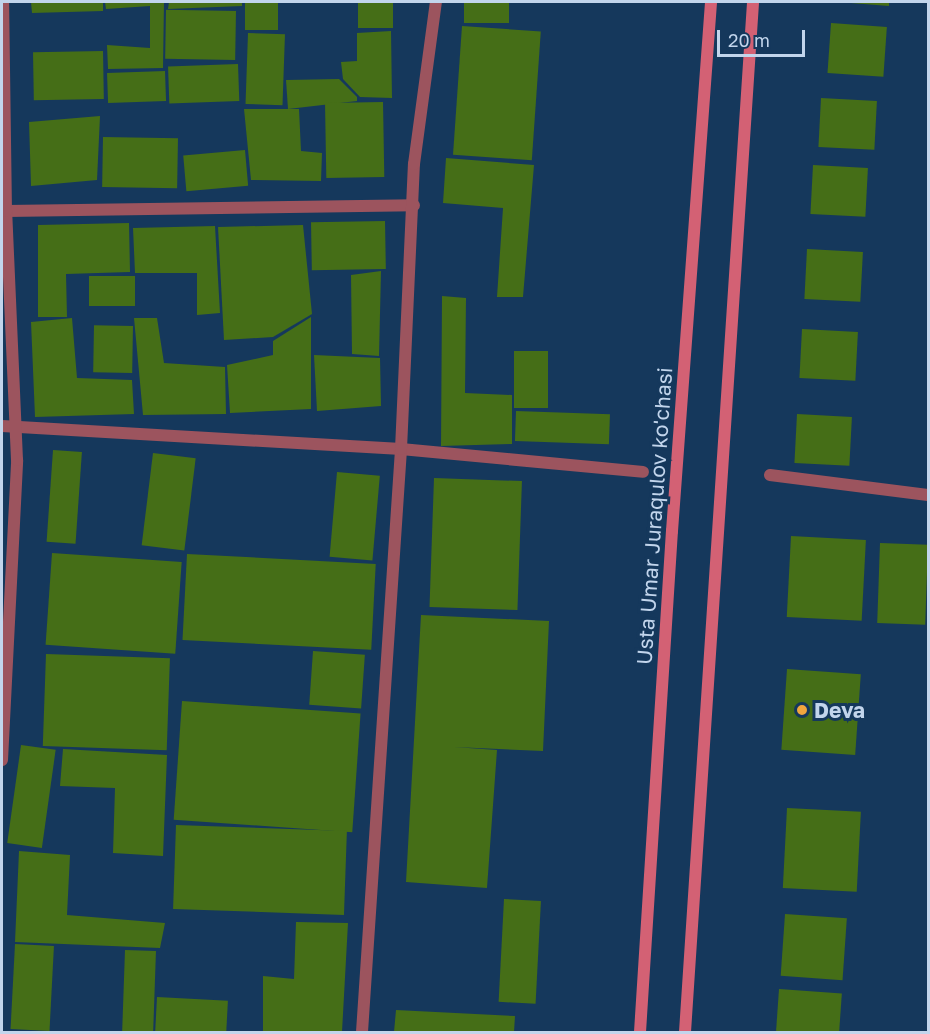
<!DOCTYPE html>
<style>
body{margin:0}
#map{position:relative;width:930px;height:1034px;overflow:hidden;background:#15385c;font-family:"Golos Text",sans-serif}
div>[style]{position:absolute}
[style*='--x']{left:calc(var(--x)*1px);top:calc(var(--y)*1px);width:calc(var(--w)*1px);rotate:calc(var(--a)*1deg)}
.building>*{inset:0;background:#456e17;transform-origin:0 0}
.street>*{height:12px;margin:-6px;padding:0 6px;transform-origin:6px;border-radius:6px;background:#9c545e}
.secondary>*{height:12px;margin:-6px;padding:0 6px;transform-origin:6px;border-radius:6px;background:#d36174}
.dots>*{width:16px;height:16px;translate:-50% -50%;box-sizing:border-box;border:3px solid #15385c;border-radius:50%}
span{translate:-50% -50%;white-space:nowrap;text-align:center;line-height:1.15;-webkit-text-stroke:6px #15385c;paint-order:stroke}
.street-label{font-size:21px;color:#c2d5ec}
.poi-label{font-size:21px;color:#c2d5ec;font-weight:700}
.left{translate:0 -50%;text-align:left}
.frame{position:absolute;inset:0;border:3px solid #c2d5ec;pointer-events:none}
.scale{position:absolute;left:717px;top:30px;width:88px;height:27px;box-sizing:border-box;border:3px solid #c2d5ec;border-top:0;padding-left:8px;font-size:18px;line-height:21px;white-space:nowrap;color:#c2d5ec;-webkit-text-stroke:4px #15385c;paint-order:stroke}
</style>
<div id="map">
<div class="building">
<i style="clip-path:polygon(31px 2px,103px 2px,103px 11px,32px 13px)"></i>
<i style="clip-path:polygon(105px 2px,164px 2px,163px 68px,108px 69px,107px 45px,150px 48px,150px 6px,106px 9px)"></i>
<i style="clip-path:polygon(169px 2px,242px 2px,242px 6px,168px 9px)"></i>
<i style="left:245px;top:2px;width:33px;height:28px"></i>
<i style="left:358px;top:2px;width:35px;height:26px"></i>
<i style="left:464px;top:2px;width:45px;height:21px"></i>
<i style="clip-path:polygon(838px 2px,889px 2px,889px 6px)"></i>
<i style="left:236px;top:11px;width:49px;height:70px;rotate:91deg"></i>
<i style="left:831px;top:23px;width:56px;height:50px;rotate:4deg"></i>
<i style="left:462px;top:26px;width:79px;height:129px;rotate:4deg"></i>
<i style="clip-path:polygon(391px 31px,392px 98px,360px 97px,343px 79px,341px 62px,357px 61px,357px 33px)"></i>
<i style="left:248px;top:33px;width:37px;height:71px;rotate:2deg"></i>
<i style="left:103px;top:51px;width:48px;height:70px;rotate:89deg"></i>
<i style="left:238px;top:64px;width:37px;height:70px;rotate:88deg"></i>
<i style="left:165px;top:71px;width:30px;height:58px;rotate:88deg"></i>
<i style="clip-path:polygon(339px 79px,357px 97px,357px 101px,288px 109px,286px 80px)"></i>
<i style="left:821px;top:98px;width:56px;height:49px;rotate:3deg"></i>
<i style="left:383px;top:102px;width:75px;height:58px;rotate:89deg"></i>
<i style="clip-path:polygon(244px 109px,299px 109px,301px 151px,322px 153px,321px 181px,251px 180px)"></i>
<i style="clip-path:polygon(100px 116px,97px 180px,31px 186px,29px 122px)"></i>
<i style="left:103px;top:137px;width:75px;height:50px;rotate:1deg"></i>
<i style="left:245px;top:150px;width:36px;height:62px;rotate:85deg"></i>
<i style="clip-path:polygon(446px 158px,534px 165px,523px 297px,497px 297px,503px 208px,443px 203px)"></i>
<i style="left:813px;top:165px;width:55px;height:49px;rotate:3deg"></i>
<i style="left:385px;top:221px;width:48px;height:74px;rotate:89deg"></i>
<i style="clip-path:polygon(129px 223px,130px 272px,66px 274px,67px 317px,38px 317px,38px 225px)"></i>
<i style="clip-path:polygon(303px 225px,312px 314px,273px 337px,224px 340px,218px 227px)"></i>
<i style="clip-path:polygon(215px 226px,220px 313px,197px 315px,197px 273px,135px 273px,133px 228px)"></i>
<i style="left:807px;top:249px;width:56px;height:50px;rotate:3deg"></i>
<i style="clip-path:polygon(381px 271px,379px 356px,352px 354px,351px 275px)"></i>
<i style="left:135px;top:276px;width:30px;height:46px;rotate:90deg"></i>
<i style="clip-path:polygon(442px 296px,466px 298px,465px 393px,512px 395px,512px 444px,441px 446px)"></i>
<i style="clip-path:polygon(311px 317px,311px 409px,230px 413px,227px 365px,273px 355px,273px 341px)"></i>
<i style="clip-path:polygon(72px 318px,77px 378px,132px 380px,134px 414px,35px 417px,31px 322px)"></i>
<i style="clip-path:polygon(134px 318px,157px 318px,164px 363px,225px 367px,226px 414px,143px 415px)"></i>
<i style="left:133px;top:326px;width:47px;height:39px;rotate:91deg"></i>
<i style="left:802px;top:329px;width:56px;height:49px;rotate:3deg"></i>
<i style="left:514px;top:351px;width:34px;height:57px"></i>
<i style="clip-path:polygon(314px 355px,380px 358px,381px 406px,317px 411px)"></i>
<i style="left:516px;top:411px;width:94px;height:30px;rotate:2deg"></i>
<i style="left:797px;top:414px;width:55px;height:49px;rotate:3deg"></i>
<i style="left:53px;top:450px;width:29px;height:92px;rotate:4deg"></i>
<i style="left:153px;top:453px;width:43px;height:93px;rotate:7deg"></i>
<i style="left:337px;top:472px;width:43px;height:85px;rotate:5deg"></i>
<i style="left:434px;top:478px;width:88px;height:129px;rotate:2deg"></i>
<i style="left:791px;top:536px;width:75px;height:81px;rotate:3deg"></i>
<i style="left:880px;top:543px;width:48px;height:80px;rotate:2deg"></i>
<i style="left:52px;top:553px;width:130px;height:92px;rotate:4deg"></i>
<i style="left:187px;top:554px;width:189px;height:86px;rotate:3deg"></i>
<i style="clip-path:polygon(421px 615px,549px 621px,543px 751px,454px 747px,497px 750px,487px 888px,406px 882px)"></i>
<i style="left:313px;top:651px;width:52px;height:54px;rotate:4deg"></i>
<i style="left:46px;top:654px;width:124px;height:92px;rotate:2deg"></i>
<i style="left:787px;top:669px;width:74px;height:81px;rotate:4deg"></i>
<i style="left:182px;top:701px;width:179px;height:119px;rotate:4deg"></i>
<i style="left:21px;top:745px;width:35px;height:99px;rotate:8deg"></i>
<i style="clip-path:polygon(63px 749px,167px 755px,163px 856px,113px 853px,115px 788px,60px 786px)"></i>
<i style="left:787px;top:808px;width:74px;height:80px;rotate:3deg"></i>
<i style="left:176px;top:825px;width:171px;height:84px;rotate:2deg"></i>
<i style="clip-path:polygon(19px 851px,70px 855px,67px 915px,165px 923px,160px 948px,15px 942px)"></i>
<i style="left:504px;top:899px;width:37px;height:103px;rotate:3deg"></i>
<i style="left:785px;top:914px;width:62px;height:62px;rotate:4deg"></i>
<i style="clip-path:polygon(296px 922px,348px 923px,342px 1032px,263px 1032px,263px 976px,294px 979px)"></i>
<i style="left:15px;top:944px;width:39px;height:85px;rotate:3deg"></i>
<i style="left:125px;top:950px;width:31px;height:82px;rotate:2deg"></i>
<i style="left:779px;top:989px;width:63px;height:43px;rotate:4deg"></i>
<i style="left:157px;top:997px;width:71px;height:35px;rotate:3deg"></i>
<i style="clip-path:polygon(396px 1010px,515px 1016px,514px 1032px,394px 1032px)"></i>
</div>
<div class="street">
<i style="--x:6;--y:211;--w:408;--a:-0.8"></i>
<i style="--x:2;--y:426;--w:400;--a:3.3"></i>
<i style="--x:401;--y:449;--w:243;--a:5.4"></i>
<i style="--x:770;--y:475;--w:159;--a:7.2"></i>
<i style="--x:2;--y:760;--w:300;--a:-87.1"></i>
<i style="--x:17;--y:460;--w:249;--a:-92.5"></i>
<i style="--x:6;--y:211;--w:209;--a:-90.8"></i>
<i style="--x:362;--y:1032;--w:584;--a:-86.17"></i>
<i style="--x:401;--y:449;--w:285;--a:-87.4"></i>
<i style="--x:414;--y:164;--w:163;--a:-82.3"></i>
</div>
<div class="secondary">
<i style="--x:640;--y:1032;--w:502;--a:-86.35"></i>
<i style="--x:672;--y:531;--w:530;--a:-85.78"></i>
<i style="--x:685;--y:1032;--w:1032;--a:-86.22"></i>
</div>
<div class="dots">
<i style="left:802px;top:710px;background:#f0a63e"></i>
</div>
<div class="street-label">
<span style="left:654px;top:516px;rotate:-86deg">Usta Umar Juraqulov ko'chasi</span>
</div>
<div class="poi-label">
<span class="left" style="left:814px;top:710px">Deva</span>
</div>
<div class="frame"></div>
<div class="scale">20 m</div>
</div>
